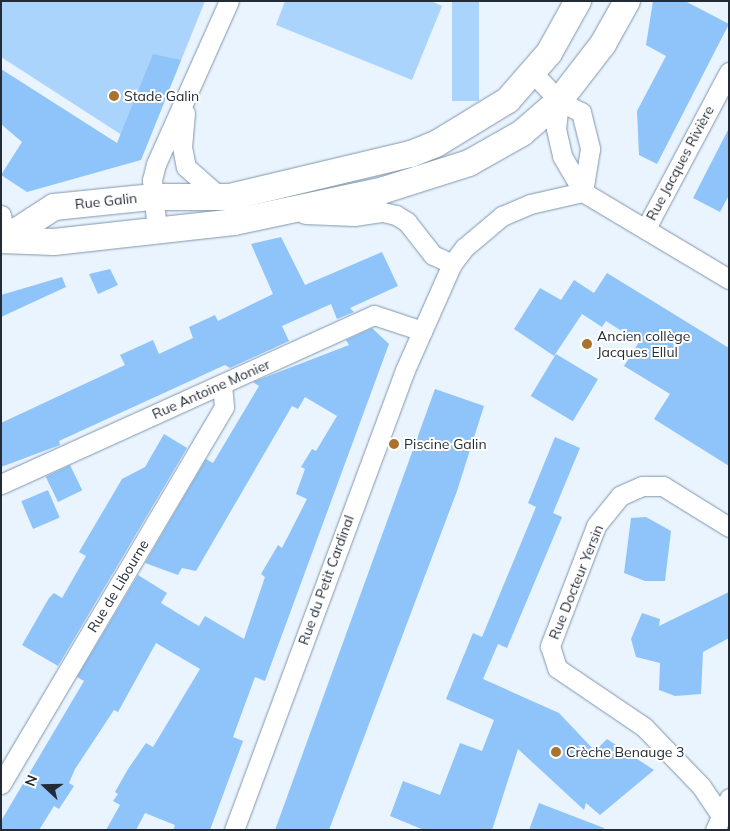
<!DOCTYPE html>
<meta charset="utf-8">
<style>
body{margin:0}
#map{position:relative;width:730px;height:831px;overflow:hidden;background:#eaf4fe;font-family:Mulish,sans-serif}
div>[style]{position:absolute}
[style*='--x']{left:calc(var(--x)*1px);top:calc(var(--y)*1px);width:calc(var(--w)*1px);rotate:calc(var(--a)*1deg)}
.green>*{inset:0;background:#abd4fd;transform-origin:0 0}
.building>*{inset:0;background:#8ec4f9;transform-origin:0 0}
.roads{filter:drop-shadow(0 0 1px #7f96ad) drop-shadow(0 0 1px #7f96ad)}
.minor>*{height:19px;margin:-9.5px;padding:0 9.5px;transform-origin:9.5px;border-radius:9.5px;background:#fff}
.secondary>*{height:26px;margin:-13px;padding:0 13px;transform-origin:13px;border-radius:13px;background:#fff}
.dots>*{width:14px;height:14px;translate:-50% -50%;box-sizing:border-box;border:2px solid #fff;border-radius:50%}
span{translate:-50% -50%;white-space:nowrap;text-align:center;line-height:1.15;-webkit-text-stroke:4px #fff;paint-order:stroke}
.poi-label{font-size:14px;color:#232c36}
.left{translate:0 -50%;text-align:left}
.street-label{font-size:14px;color:#232c36}
.frame{position:absolute;inset:0;border:2px solid #232c36;pointer-events:none}
.north{position:absolute;left:20px;top:761px;width:50px;height:50px;-webkit-text-stroke:4px #fff;paint-order:stroke;rotate:291deg;font-size:14px;font-weight:700;line-height:20px;text-align:center;color:#232c36}
.north::after{content:'';display:block;margin:auto;width:18px;height:22px;background:#232c36;clip-path:polygon(50% 0,100% 100%,50% 72%,0 100%)}
</style>
<div id="map">
<div class="green">
<i style="clip-path:polygon(1px 1px,205px 1px,145px 150px,1px 57px)"></i>
<i style="clip-path:polygon(285px 1px,431px 1px,442px 6px,412px 80px,276px 25px)"></i>
<i style="left:452px;top:1px;width:27px;height:100px"></i>
</div>
<div class="building">
<i style="clip-path:polygon(653px 1px,685px 1px,729px 24px,657px 164px,639px 155px,637px 111px,666px 56px,646px 45px)"></i>
<i style="clip-path:polygon(153px 54px,181px 60px,141px 160px,27px 192px,1px 175px,22px 142px,1px 124px,1px 69px,117px 143px)"></i>
<i style="clip-path:polygon(729px 128px,729px 195px,720px 212px,693px 198px)"></i>
<i style="clip-path:polygon(281px 237px,305px 285px,382px 252px,398px 286px,350px 308px,354px 312px,337px 319px,331px 304px,282px 326px,289px 341px,230px 368px,225px 365px,59px 441px,60px 445px,1px 467px,1px 423px,125px 365px,120px 355px,153px 340px,159px 354px,193px 338px,189px 327px,215px 315px,218px 321px,273px 294px,251px 244px)"></i>
<i style="clip-path:polygon(110px 269px,118px 285px,98px 294px,89px 274px)"></i>
<i style="clip-path:polygon(607px 273px,729px 348px,729px 466px,654px 419px,670px 394px,624px 366px,639px 342px,606px 321px,602px 327px,582px 314px,554px 356px,514px 329px,540px 288px,561px 300px,574px 280px,594px 293px)"></i>
<i style="clip-path:polygon(62px 277px,66px 287px,1px 317px,1px 295px)"></i>
<i style="clip-path:polygon(372px 328px,389px 344px,265px 681px,255px 677px,233px 737px,243px 741px,210px 830px,173px 830px,175px 825px,145px 813px,136px 830px,106px 830px,120px 805px,113px 801px,118px 794px,115px 792px,128px 769px,146px 743px,153px 747px,200px 669px,156px 643px,118px 712px,114px 710px,75px 769px,69px 783px,74px 786px,59px 809px,54px 806px,39px 830px,1px 830px,1px 821px,84px 681px,77px 677px,138px 575px,167px 593px,161px 603px,192px 622px,199px 626px,205px 616px,244px 639px,265px 577px,261px 574px,278px 545px,282px 548px,307px 499px,296px 494px,305px 469px,301px 467px,312px 449px,316px 451px,337px 416px,305px 397px,298px 409px,292px 406px,196px 571px,182px 568px,178px 575px,145px 563px,206px 459px,213px 463px,259px 386px,253px 382px,349px 345px,346px 340px)"></i>
<i style="left:556px;top:354px;width:49px;height:49px;rotate:31deg"></i>
<i style="clip-path:polygon(435px 389px,484px 406px,457px 491px,329px 830px,275px 830px)"></i>
<i style="clip-path:polygon(164px 434px,187px 448px,58px 666px,22px 645px,49px 598px,54px 593px,62px 598px,86px 556px,79px 552px,122px 479px,145px 467px)"></i>
<i style="clip-path:polygon(555px 437px,580px 448px,553px 513px,562px 517px,507px 648px,498px 644px,483px 679px,559px 713px,595px 751px,607px 739px,654px 770px,600px 815px,586px 803px,584px 810px,518px 749px,492px 830px,424px 830px,390px 816px,403px 781px,440px 795px,460px 743px,482px 751px,494px 720px,446px 699px,473px 633px,482px 637px,536px 507px,528px 503px)"></i>
<i style="left:70px;top:465px;width:28px;height:27px;rotate:64deg"></i>
<i style="left:48px;top:490px;width:30px;height:29px;rotate:67deg"></i>
<i style="clip-path:polygon(646px 517px,671px 531px,665px 581px,645px 581px,624px 573px,631px 518px)"></i>
<i style="clip-path:polygon(729px 592px,729px 638px,703px 652px,701px 694px,675px 696px,659px 690px,660px 663px,636px 657px,631px 639px,642px 613px,660px 619px,659px 626px)"></i>
<i style="clip-path:polygon(539px 803px,604px 828px,604px 830px,529px 830px)"></i>
</div>
<div class="roads">
<div class="minor">
<i style="--x:534;--y:74;--w:37;--a:47"></i>
<i style="--x:559;--y:101;--w:25;--a:27"></i>
<i style="--x:581;--y:112;--w:38;--a:76"></i>
<i style="--x:590;--y:149;--w:44;--a:99.2"></i>
<i style="--x:559;--y:101;--w:28;--a:96"></i>
<i style="--x:556;--y:129;--w:28;--a:77"></i>
<i style="--x:562;--y:156;--w:42;--a:59.7"></i>
<i style="--x:185;--y:113;--w:34;--a:95"></i>
<i style="--x:182;--y:147;--w:20;--a:79"></i>
<i style="--x:186;--y:167;--w:47;--a:41.5"></i>
<i style="--x:583;--y:192;--w:170;--a:30.8"></i>
<i style="--x:305;--y:214;--w:49;--a:2.3"></i>
<i style="--x:354;--y:216;--w:29;--a:-8"></i>
<i style="--x:383;--y:212;--w:13;--a:13"></i>
<i style="--x:396;--y:215;--w:13;--a:32"></i>
<i style="--x:407;--y:222;--w:42;--a:51.8"></i>
<i style="--x:433;--y:255;--w:21;--a:25"></i>
<i style="--x:1;--y:215;--w:24;--a:78"></i>
<i style="--x:646;--y:228;--w:177;--a:-62"></i>
<i style="--x:157;--y:230;--w:50;--a:-95.7"></i>
<i style="--x:152;--y:180;--w:16;--a:-76"></i>
<i style="--x:156;--y:164;--w:179;--a:-65.9"></i>
<i style="--x:1;--y:484;--w:409;--a:-24.4"></i>
<i style="--x:374;--y:315;--w:51;--a:18.4"></i>
<i style="--x:729;--y:527;--w:78;--a:-148.2"></i>
<i style="--x:663;--y:486;--w:21;--a:180"></i>
<i style="--x:642;--y:486;--w:24;--a:156"></i>
<i style="--x:620;--y:496;--w:38;--a:129"></i>
<i style="--x:596;--y:526;--w:129;--a:111"></i>
<i style="--x:550;--y:646;--w:23;--a:72"></i>
<i style="--x:557;--y:668;--w:105;--a:34.1"></i>
<i style="--x:644;--y:727;--w:82;--a:46"></i>
<i style="--x:701;--y:786;--w:34;--a:56"></i>
<i style="--x:720;--y:814;--w:9;--a:13"></i>
<i style="--x:1;--y:784;--w:438;--a:-59.4"></i>
<i style="--x:224;--y:407;--w:21;--a:-95"></i>
<i style="--x:234;--y:830;--w:491;--a:-69.6"></i>
<i style="--x:405;--y:370;--w:116;--a:-66.1"></i>
<i style="--x:452;--y:264;--w:20;--a:-53"></i>
<i style="--x:464;--y:248;--w:50;--a:-40.1"></i>
<i style="--x:502;--y:216;--w:30;--a:-23"></i>
<i style="--x:530;--y:204;--w:54;--a:-12.8"></i>
<i style="--x:715;--y:830;--w:35;--a:-66"></i>
</div>
<div class="secondary">
<i style="--x:6;--y:238;--w:57;--a:-32.9"></i>
<i style="--x:54;--y:207;--w:100;--a:-5.8"></i>
<i style="--x:153;--y:197;--w:77;--a:0"></i>
<i style="--x:230;--y:197;--w:186;--a:-13.4"></i>
<i style="--x:411;--y:154;--w:27;--a:-22"></i>
<i style="--x:436;--y:144;--w:84;--a:-31.4"></i>
<i style="--x:508;--y:100;--w:62;--a:-48.9"></i>
<i style="--x:549;--y:53;--w:60;--a:-60.9"></i>
<i style="--x:1;--y:240;--w:53;--a:2.2"></i>
<i style="--x:54;--y:242;--w:181;--a:-6.3"></i>
<i style="--x:234;--y:222;--w:153;--a:-12"></i>
<i style="--x:384;--y:190;--w:89;--a:-17.6"></i>
<i style="--x:469;--y:163;--w:61;--a:-29.5"></i>
<i style="--x:522;--y:133;--w:49;--a:-40.9"></i>
<i style="--x:559;--y:101;--w:72;--a:-52.3"></i>
<i style="--x:603;--y:44;--w:49;--a:-60.8"></i>
</div>
</div>
<div class="dots">
<i style="left:114px;top:96px;background:#a9722e"></i>
<i style="left:587px;top:344px;background:#a9722e"></i>
<i style="left:394px;top:444px;background:#a9722e"></i>
<i style="left:556px;top:752px;background:#a9722e"></i>
</div>
<div class="poi-label">
<span class="left" style="left:124px;top:96px">Stade Galin</span>
<span class="left" style="left:597px;top:344px">Ancien collège<br>Jacques Ellul</span>
<span class="left" style="left:404px;top:444px">Piscine Galin</span>
<span class="left" style="left:566px;top:752px">Crèche Benauge 3</span>
</div>
<div class="street-label">
<span style="left:680px;top:163px;rotate:-62deg">Rue Jacques Rivière</span>
<span style="left:106px;top:201px;rotate:-6deg">Rue Galin</span>
<span style="left:211px;top:389px;rotate:-24deg">Rue Antoine Monier</span>
<span style="left:326px;top:580px;rotate:-70deg">Rue du Petit Cardinal</span>
<span style="left:576px;top:582px;rotate:-68deg">Rue Docteur Yersin</span>
<span style="left:118px;top:586px;rotate:-59deg">Rue de Libourne</span>
</div>
<div class="frame"></div>
<div class="north">N</div>
</div>
